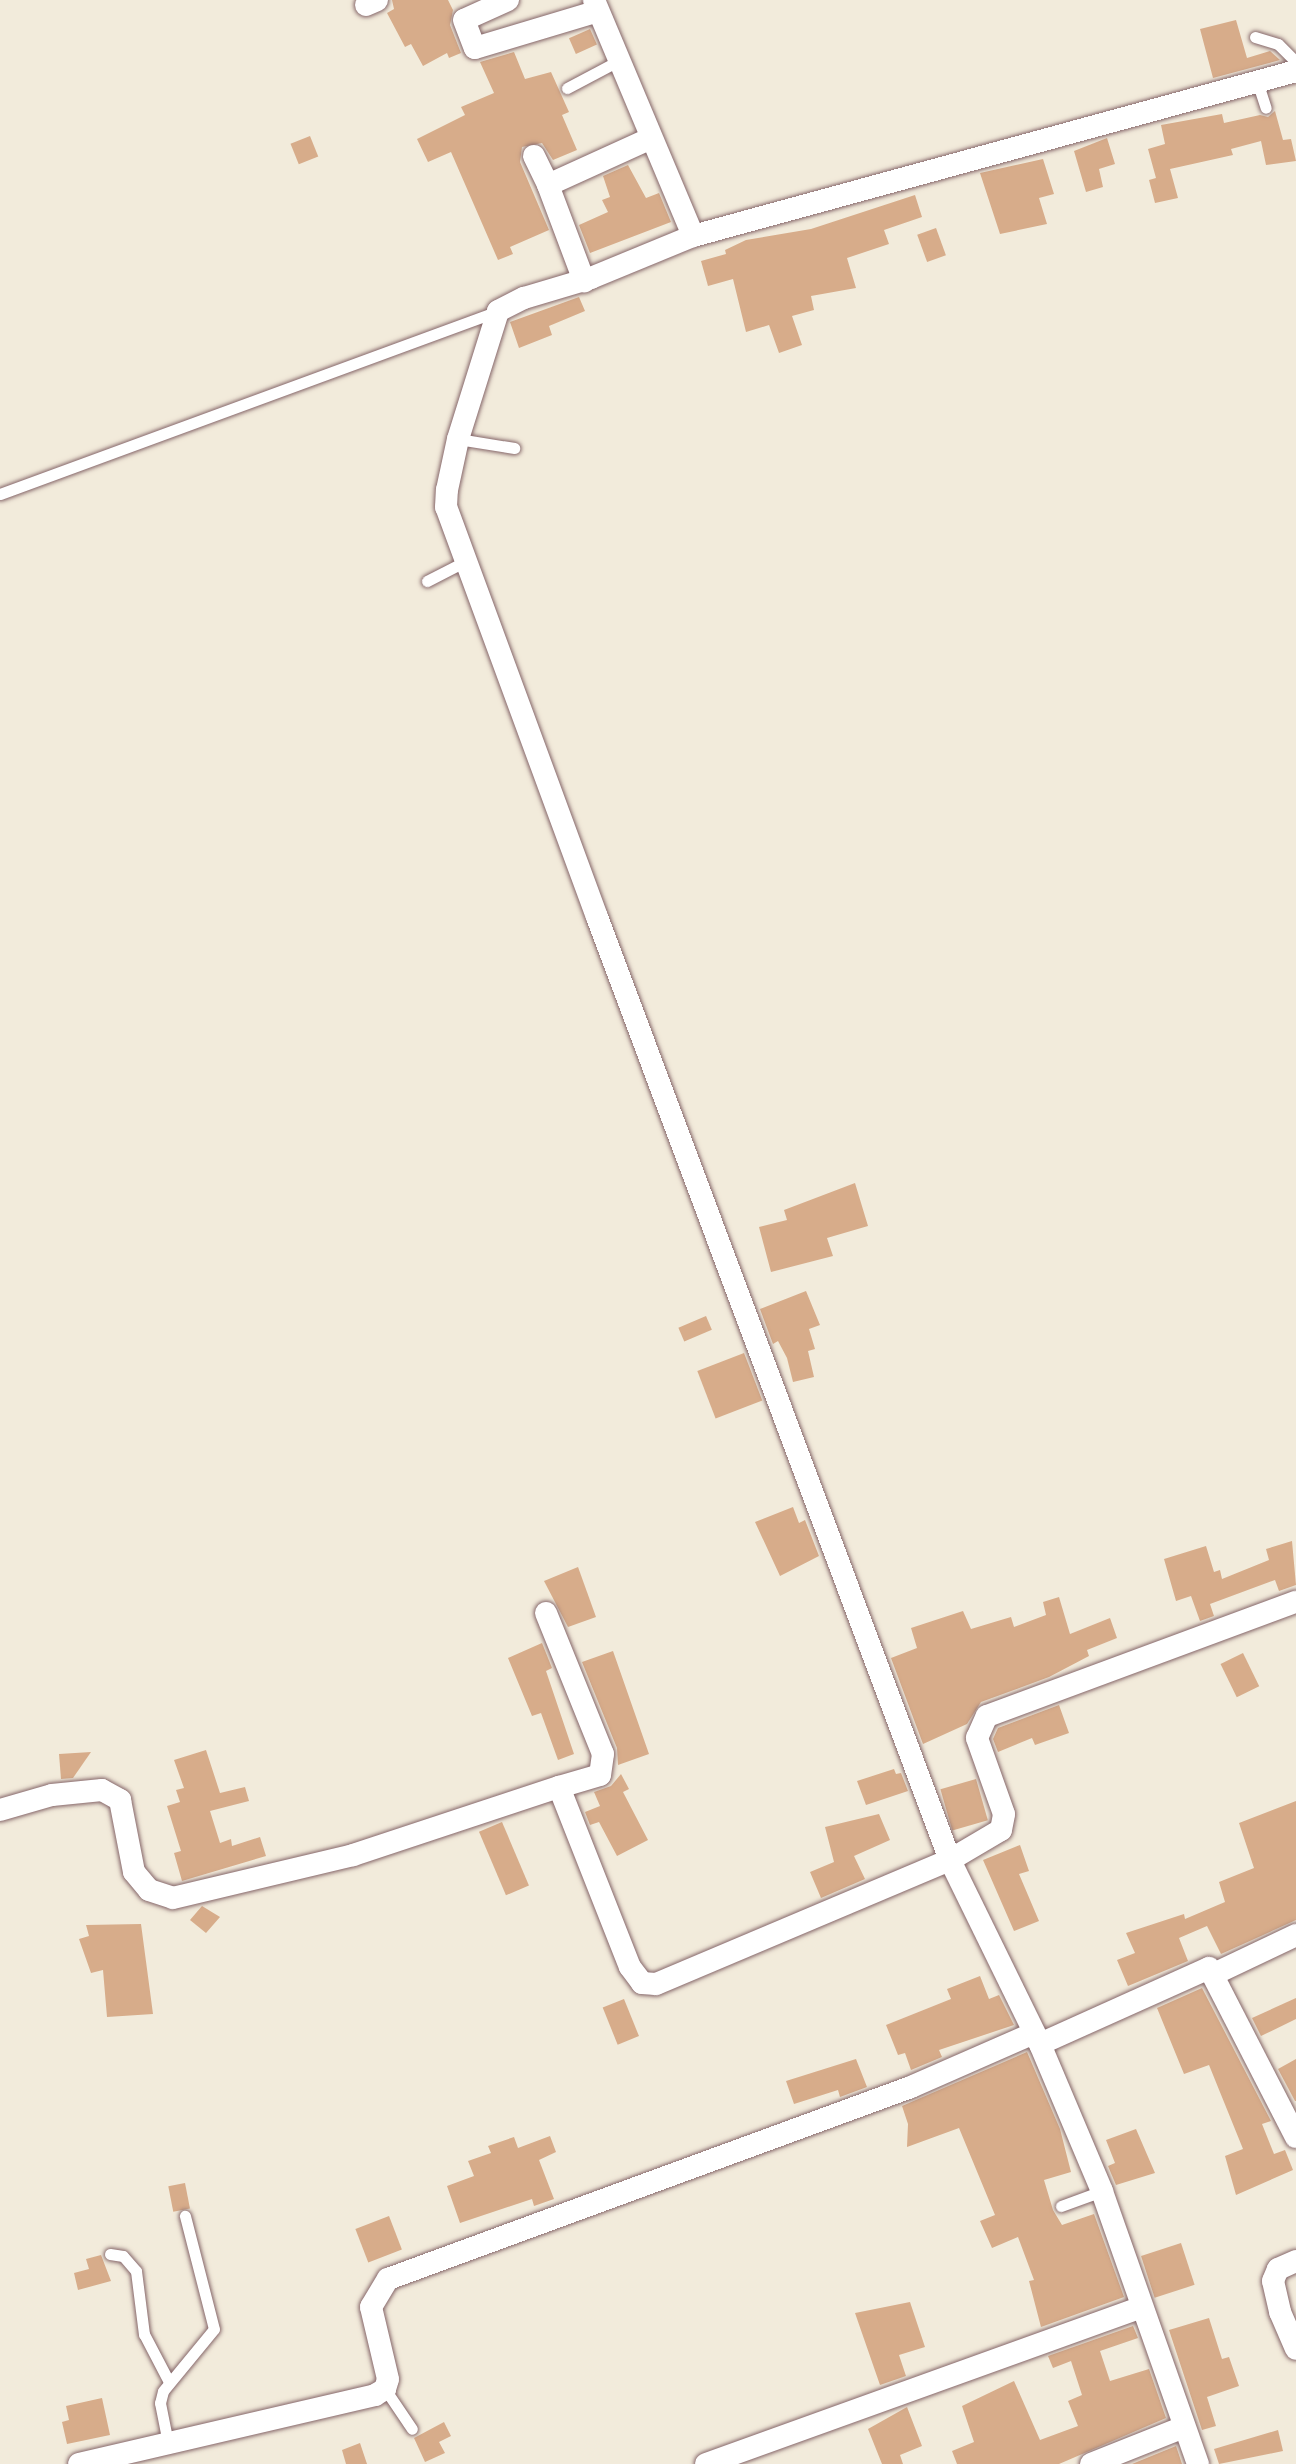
<!DOCTYPE html>
<style>
body{margin:0}
#map{position:relative;width:1296px;height:2464px;overflow:hidden;background:#f2ebdb;font-family:"IM FELL Double Pica",serif}
div>[style]{position:absolute}
[style*='--x']{left:calc(var(--x)*1px);top:calc(var(--y)*1px);width:calc(var(--w)*1px);rotate:calc(var(--a)*1deg)}
.building>*{inset:0;background:#d7ac8a;transform-origin:0 0}
.roads{filter:drop-shadow(0 0 2px #856669) drop-shadow(0 0 2px #856669)}
.service>*{height:11px;margin:-5.5px;padding:0 5.5px;transform-origin:5.5px;border-radius:5.5px;background:#fff}
.minor>*{height:22px;margin:-11px;padding:0 11px;transform-origin:11px;border-radius:11px;background:#fff}
span{translate:-50% -50%;white-space:nowrap;text-align:center;line-height:1.15;-webkit-text-stroke:9px #f6f6f2;paint-order:stroke}
</style>
<div id="map">
<div class="building">
<i style="clip-path:polygon(392px 0,448px 0,453px 10px,450px 25px,461px 53px,449px 58px,447px 53px,423px 66px,411px 44px,405px 47px,387px 13px,394px 9px)"></i>
<i style="clip-path:polygon(1236px 20px,1247px 58px,1270px 51px,1280px 60px,1213px 78px,1200px 29px)"></i>
<i style="left:590px;top:29px;width:17px;height:23px;rotate:66deg"></i>
<i style="clip-path:polygon(514px 52px,525px 79px,551px 72px,569px 112px,562px 115px,577px 150px,553px 160px,542px 143px,522px 147px,520px 162px,549px 230px,510px 247px,513px 254px,498px 260px,451px 152px,428px 162px,417px 139px,465px 115px,461px 107px,494px 93px,480px 62px)"></i>
<i style="clip-path:polygon(1275px 111px,1283px 140px,1291px 139px,1296px 161px,1266px 165px,1261px 141px,1231px 149px,1233px 155px,1170px 169px,1178px 198px,1155px 203px,1149px 180px,1156px 178px,1148px 149px,1165px 144px,1161px 125px,1222px 114px,1224px 123px,1260px 115px,1268px 117px)"></i>
<i style="left:310px;top:136px;width:22px;height:21px;rotate:68deg"></i>
<i style="clip-path:polygon(1107px 138px,1115px 164px,1099px 169px,1103px 187px,1086px 192px,1074px 151px)"></i>
<i style="clip-path:polygon(1043px 159px,1054px 194px,1039px 198px,1047px 224px,1000px 234px,980px 173px)"></i>
<i style="clip-path:polygon(628px 165px,646px 198px,659px 193px,671px 222px,590px 253px,579px 225px,608px 212px,602px 200px,610px 197px,603px 176px)"></i>
<i style="clip-path:polygon(915px 195px,922px 217px,884px 230px,889px 244px,847px 258px,856px 288px,811px 296px,814px 310px,792px 316px,802px 345px,779px 353px,769px 325px,746px 332px,733px 279px,708px 286px,701px 261px,726px 254px,725px 250px,746px 240px,811px 229px)"></i>
<i style="left:936px;top:228px;width:29px;height:20px;rotate:70deg"></i>
<i style="clip-path:polygon(579px 297px,585px 311px,549px 326px,552px 335px,519px 348px,510px 322px)"></i>
<i style="clip-path:polygon(855px 1183px,868px 1226px,827px 1238px,833px 1256px,771px 1272px,759px 1227px,787px 1220px,784px 1210px)"></i>
<i style="clip-path:polygon(806px 1291px,820px 1325px,809px 1329px,815px 1349px,808px 1351px,814px 1377px,793px 1382px,787px 1358px,778px 1341px,773px 1344px,760px 1309px)"></i>
<i style="left:706px;top:1316px;width:15px;height:30px;rotate:67deg"></i>
<i style="left:744px;top:1353px;width:51px;height:50px;rotate:69deg"></i>
<i style="clip-path:polygon(793px 1507px,799px 1523px,805px 1520px,819px 1556px,780px 1576px,755px 1522px)"></i>
<i style="clip-path:polygon(1292px 1541px,1296px 1585px,1279px 1591px,1275px 1580px,1210px 1604px,1214px 1616px,1200px 1621px,1191px 1596px,1176px 1601px,1164px 1559px,1206px 1546px,1214px 1572px,1220px 1570px,1222px 1579px,1269px 1560px,1266px 1549px)"></i>
<i style="clip-path:polygon(578px 1567px,596px 1617px,568px 1627px,544px 1581px)"></i>
<i style="clip-path:polygon(1059px 1597px,1070px 1634px,1110px 1618px,1117px 1638px,1087px 1650px,1089px 1656px,1049px 1677px,981px 1702px,967px 1724px,923px 1744px,891px 1658px,917px 1648px,911px 1628px,963px 1611px,971px 1629px,1011px 1617px,1014px 1627px,1046px 1615px,1043px 1602px)"></i>
<i style="clip-path:polygon(542px 1643px,552px 1668px,546px 1671px,574px 1754px,558px 1760px,541px 1713px,532px 1716px,508px 1658px)"></i>
<i style="clip-path:polygon(613px 1651px,649px 1754px,618px 1765px,617px 1748px,582px 1662px)"></i>
<i style="left:1243px;top:1653px;width:37px;height:25px;rotate:64deg"></i>
<i style="clip-path:polygon(1059px 1705px,1069px 1733px,1035px 1745px,1032px 1738px,998px 1752px,993px 1739px,998px 1728px)"></i>
<i style="clip-path:polygon(206px 1750px,220px 1793px,245px 1787px,249px 1801px,210px 1811px,220px 1843px,231px 1839px,232px 1846px,260px 1837px,266px 1856px,182px 1881px,174px 1853px,181px 1851px,167px 1806px,180px 1802px,176px 1790px,184px 1788px,174px 1760px)"></i>
<i style="clip-path:polygon(91px 1752px,73px 1778px,61px 1779px,59px 1754px)"></i>
<i style="clip-path:polygon(894px 1769px,896px 1774px,901px 1773px,908px 1791px,866px 1805px,857px 1781px)"></i>
<i style="clip-path:polygon(621px 1774px,629px 1789px,623px 1792px,648px 1840px,617px 1856px,599px 1822px,590px 1825px,585px 1812px,600px 1806px,594px 1792px,611px 1786px)"></i>
<i style="left:976px;top:1779px;width:43px;height:37px;rotate:74deg"></i>
<i style="clip-path:polygon(1296px 1801px,1296px 1920px,1221px 1954px,1207px 1926px,1179px 1938px,1188px 1961px,1128px 1986px,1117px 1960px,1135px 1953px,1126px 1933px,1184px 1914px,1185px 1919px,1225px 1902px,1219px 1882px,1254px 1868px,1239px 1823px)"></i>
<i style="clip-path:polygon(879px 1814px,890px 1840px,854px 1856px,865px 1879px,821px 1898px,810px 1872px,834px 1862px,825px 1827px)"></i>
<i style="left:502px;top:1822px;width:69px;height:25px;rotate:67deg"></i>
<i style="clip-path:polygon(1020px 1845px,1029px 1871px,1019px 1874px,1039px 1921px,1014px 1931px,983px 1860px)"></i>
<i style="clip-path:polygon(202px 1906px,220px 1917px,206px 1933px,190px 1920px)"></i>
<i style="clip-path:polygon(141px 1924px,153px 2014px,107px 2017px,103px 1970px,91px 1973px,79px 1939px,89px 1936px,86px 1925px)"></i>
<i style="clip-path:polygon(980px 1976px,989px 1999px,999px 1995px,1014px 2025px,939px 2050px,942px 2057px,911px 2070px,905px 2053px,898px 2055px,886px 2025px,951px 1999px,947px 1989px)"></i>
<i style="clip-path:polygon(1202px 1988px,1271px 2121px,1262px 2124px,1274px 2154px,1285px 2150px,1293px 2170px,1236px 2195px,1225px 2156px,1243px 2149px,1209px 2065px,1184px 2074px,1157px 2008px)"></i>
<i style="clip-path:polygon(1296px 1998px,1296px 2019px,1261px 2036px,1252px 2018px)"></i>
<i style="left:624px;top:1999px;width:40px;height:23px;rotate:68deg"></i>
<i style="clip-path:polygon(1027px 2052px,1060px 2129px,1071px 2172px,1044px 2180px,1053px 2210px,1062px 2225px,1094px 2214px,1124px 2297px,1041px 2327px,1029px 2281px,1034px 2280px,1018px 2237px,992px 2248px,980px 2221px,995px 2215px,959px 2128px,907px 2147px,908px 2124px,902px 2106px)"></i>
<i style="clip-path:polygon(856px 2059px,867px 2087px,840px 2097px,838px 2090px,794px 2104px,786px 2081px)"></i>
<i style="clip-path:polygon(1296px 2059px,1296px 2101px,1295px 2101px,1278px 2069px)"></i>
<i style="clip-path:polygon(1136px 2129px,1155px 2173px,1116px 2185px,1108px 2166px,1115px 2163px,1106px 2140px)"></i>
<i style="clip-path:polygon(550px 2136px,556px 2152px,539px 2160px,554px 2199px,534px 2206px,532px 2199px,460px 2223px,447px 2186px,474px 2176px,468px 2161px,491px 2153px,488px 2146px,514px 2137px,518px 2148px)"></i>
<i style="left:185px;top:2183px;width:26px;height:17px;rotate:79deg"></i>
<i style="left:389px;top:2216px;width:36px;height:36px;rotate:69deg"></i>
<i style="left:1181px;top:2243px;width:44px;height:42px;rotate:72deg"></i>
<i style="clip-path:polygon(101px 2255px,111px 2281px,78px 2290px,74px 2273px,89px 2269px,86px 2259px)"></i>
<i style="clip-path:polygon(910px 2302px,925px 2347px,899px 2355px,906px 2376px,880px 2385px,855px 2313px)"></i>
<i style="clip-path:polygon(1209px 2318px,1222px 2359px,1229px 2357px,1239px 2386px,1207px 2397px,1216px 2426px,1202px 2430px,1169px 2330px)"></i>
<i style="clip-path:polygon(1133px 2326px,1138px 2338px,1100px 2351px,1110px 2381px,1149px 2369px,1166px 2418px,1059px 2464px,957px 2464px,952px 2451px,974px 2442px,962px 2406px,1014px 2381px,1040px 2440px,1078px 2426px,1068px 2401px,1082px 2395px,1071px 2361px,1053px 2368px,1048px 2356px)"></i>
<i style="clip-path:polygon(102px 2398px,110px 2435px,67px 2444px,62px 2422px,69px 2420px,66px 2406px)"></i>
<i style="clip-path:polygon(907px 2407px,922px 2446px,900px 2455px,903px 2464px,882px 2464px,868px 2429px)"></i>
<i style="clip-path:polygon(444px 2422px,451px 2436px,439px 2442px,445px 2453px,425px 2462px,414px 2438px)"></i>
<i style="clip-path:polygon(1278px 2430px,1283px 2451px,1219px 2464px,1214px 2449px)"></i>
<i style="clip-path:polygon(360px 2443px,367px 2464px,346px 2464px,342px 2450px)"></i>
<i style="clip-path:polygon(1176px 2446px,1182px 2464px,1132px 2464px)"></i>
</div>
<div class="roads">
<div class="service">
<i style="--x:1255;--y:37;--w:24;--a:17"></i>
<i style="--x:1278;--y:44;--w:25;--a:45"></i>
<i style="--x:1257;--y:81;--w:28;--a:72"></i>
<i style="--x:567;--y:88;--w:60;--a:-27.8"></i>
<i style="--x:458;--y:439;--w:57;--a:9.1"></i>
<i style="--x:0;--y:494;--w:531;--a:-20.18"></i>
<i style="--x:427;--y:581;--w:44;--a:-27.1"></i>
<i style="--x:1061;--y:2206;--w:44;--a:-20.1"></i>
<i style="--x:110;--y:2254;--w:13;--a:9"></i>
<i style="--x:123;--y:2256;--w:20;--a:49"></i>
<i style="--x:136;--y:2271;--w:64;--a:82.8"></i>
<i style="--x:144;--y:2334;--w:52;--a:62.4"></i>
<i style="--x:385;--y:2389;--w:48;--a:56"></i>
<i style="--x:168;--y:2443;--w:41;--a:-101.3"></i>
<i style="--x:160;--y:2403;--w:12;--a:-76"></i>
<i style="--x:163;--y:2391;--w:80;--a:-50.6"></i>
<i style="--x:214;--y:2329;--w:117;--a:-104.4"></i>
</div>
<div class="minor">
<i style="--x:508;--y:0;--w:48;--a:155.6"></i>
<i style="--x:464;--y:20;--w:30;--a:69"></i>
<i style="--x:475;--y:48;--w:128;--a:-16.7"></i>
<i style="--x:594;--y:0;--w:256;--a:67.2"></i>
<i style="--x:366;--y:5;--w:12;--a:-24"></i>
<i style="--x:534;--y:156;--w:32;--a:64"></i>
<i style="--x:548;--y:185;--w:113;--a:-24.5"></i>
<i style="--x:548;--y:185;--w:103;--a:69.4"></i>
<i style="--x:546;--y:1613;--w:152;--a:68"></i>
<i style="--x:603;--y:1754;--w:21;--a:98"></i>
<i style="--x:600;--y:1775;--w:43;--a:163.7"></i>
<i style="--x:0;--y:1810;--w:54;--a:-16.1"></i>
<i style="--x:52;--y:1795;--w:50;--a:-5.7"></i>
<i style="--x:102;--y:1790;--w:21;--a:29"></i>
<i style="--x:120;--y:1800;--w:73;--a:79"></i>
<i style="--x:134;--y:1872;--w:23;--a:50"></i>
<i style="--x:149;--y:1890;--w:25;--a:18"></i>
<i style="--x:173;--y:1898;--w:185;--a:-13.4"></i>
<i style="--x:353;--y:1855;--w:217;--a:-18.3"></i>
<i style="--x:559;--y:1787;--w:193;--a:68.5"></i>
<i style="--x:630;--y:1967;--w:20;--a:53"></i>
<i style="--x:642;--y:1983;--w:14;--a:4"></i>
<i style="--x:656;--y:1984;--w:319;--a:-22.9"></i>
<i style="--x:950;--y:1860;--w:59;--a:-30.5"></i>
<i style="--x:1001;--y:1830;--w:16;--a:-79"></i>
<i style="--x:1004;--y:1814;--w:81;--a:-109.6"></i>
<i style="--x:977;--y:1738;--w:24;--a:-66"></i>
<i style="--x:987;--y:1716;--w:329;--a:-20.3"></i>
<i style="--x:1214;--y:1974;--w:91;--a:-25.4"></i>
<i style="--x:1040;--y:2044;--w:185;--a:-24.2"></i>
<i style="--x:1209;--y:1968;--w:190;--a:62.8"></i>
<i style="--x:1296;--y:2261;--w:20;--a:156"></i>
<i style="--x:1278;--y:2269;--w:13;--a:113"></i>
<i style="--x:1273;--y:2281;--w:32;--a:77"></i>
<i style="--x:1280;--y:2312;--w:40;--a:66.6"></i>
<i style="--x:79;--y:2464;--w:304;--a:-13.1"></i>
<i style="--x:375;--y:2395;--w:12;--a:-31"></i>
<i style="--x:385;--y:2389;--w:10;--a:-73"></i>
<i style="--x:388;--y:2379;--w:74;--a:-103.3"></i>
<i style="--x:371;--y:2307;--w:33;--a:-59"></i>
<i style="--x:388;--y:2279;--w:557;--a:-20.16"></i>
<i style="--x:911;--y:2087;--w:134;--a:-23.7"></i>
<i style="--x:706;--y:2464;--w:462;--a:-19.8"></i>
<i style="--x:1091;--y:2464;--w:100;--a:-21.7"></i>
<i style="--x:1198;--y:2464;--w:289;--a:-109.4"></i>
<i style="--x:1102;--y:2191;--w:160;--a:-112.9"></i>
<i style="--x:1040;--y:2044;--w:205;--a:-116.1"></i>
<i style="--x:950;--y:1860;--w:1007;--a:-110.52"></i>
<i style="--x:597;--y:917;--w:437;--a:-110.2"></i>
<i style="--x:446;--y:507;--w:17;--a:-87"></i>
<i style="--x:447;--y:490;--w:52;--a:-77.8"></i>
<i style="--x:458;--y:439;--w:134;--a:-72.6"></i>
<i style="--x:498;--y:311;--w:29;--a:-27"></i>
<i style="--x:524;--y:298;--w:70;--a:-16.6"></i>
<i style="--x:591;--y:278;--w:110;--a:-22.4"></i>
<i style="--x:693;--y:236;--w:625;--a:-15.3"></i>
</div>
</div>
</div>
